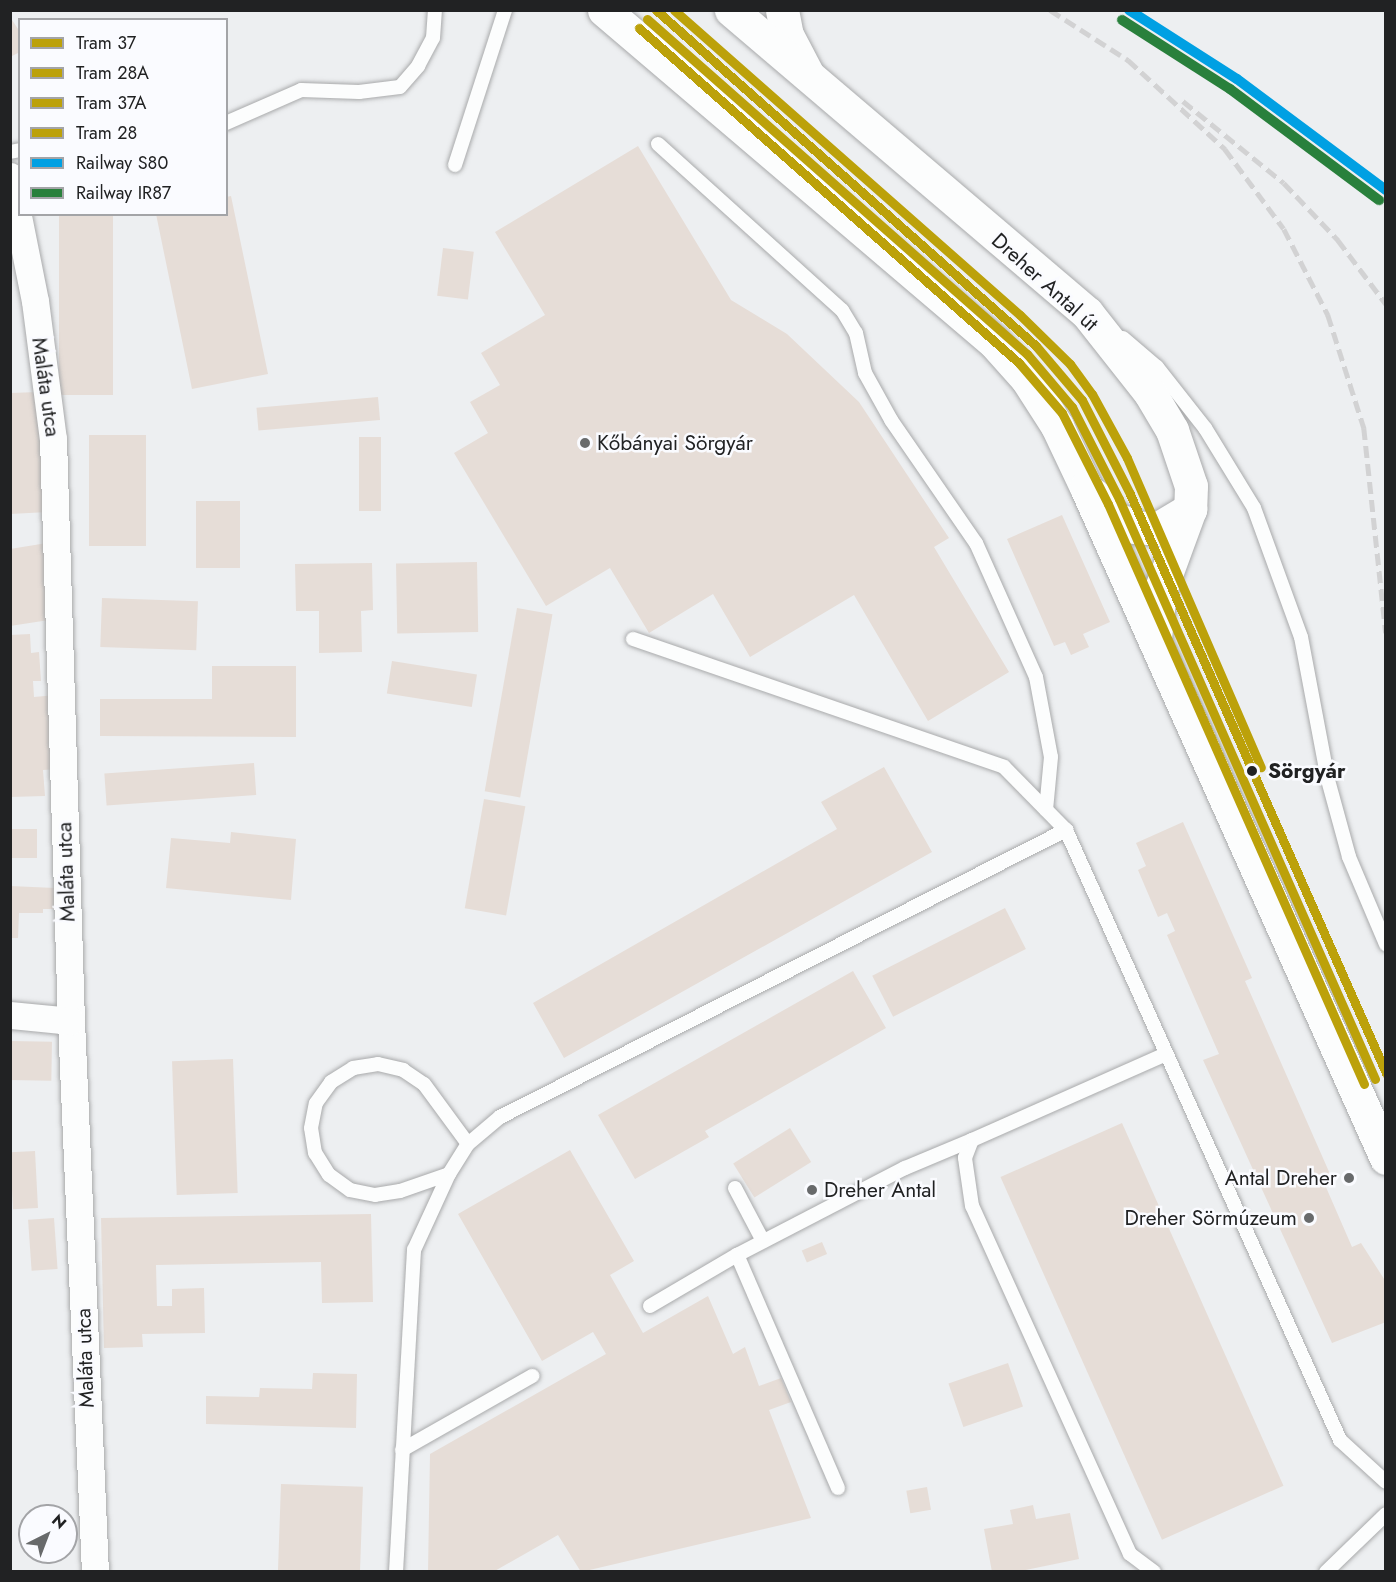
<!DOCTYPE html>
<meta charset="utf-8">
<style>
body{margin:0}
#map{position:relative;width:1396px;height:1582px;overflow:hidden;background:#edeff1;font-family:Jost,sans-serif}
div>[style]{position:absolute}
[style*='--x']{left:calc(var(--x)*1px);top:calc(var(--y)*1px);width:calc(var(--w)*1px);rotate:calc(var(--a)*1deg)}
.building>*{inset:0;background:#e6ddd7;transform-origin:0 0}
.roads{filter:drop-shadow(0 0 2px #a9aaab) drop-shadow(0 0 2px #a9aaab)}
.lane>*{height:14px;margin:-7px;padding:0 7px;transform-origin:7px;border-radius:7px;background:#fcfdfd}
.street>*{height:27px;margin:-13.5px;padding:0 13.5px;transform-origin:13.5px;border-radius:13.5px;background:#fcfdfd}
.secondary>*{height:33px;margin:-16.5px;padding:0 16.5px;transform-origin:16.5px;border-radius:16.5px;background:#fcfdfd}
.primary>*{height:33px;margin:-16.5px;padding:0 16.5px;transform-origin:16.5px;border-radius:16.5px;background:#fcfdfd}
.rail>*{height:4.5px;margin-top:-2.25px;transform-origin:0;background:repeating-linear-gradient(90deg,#d2d2d3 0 12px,transparent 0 18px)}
.rail-1>*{height:10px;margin:-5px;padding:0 5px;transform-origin:5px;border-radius:5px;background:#00a0e3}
.rail-2>*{height:10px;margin:-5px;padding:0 5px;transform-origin:5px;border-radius:5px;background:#29803c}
.tram-1>*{height:9px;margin:-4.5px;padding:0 4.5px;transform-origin:4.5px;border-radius:4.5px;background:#bca10a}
.tram-2>*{height:9px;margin:-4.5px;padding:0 4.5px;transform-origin:4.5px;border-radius:4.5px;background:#bca10a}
.tram-3>*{height:9px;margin:-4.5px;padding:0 4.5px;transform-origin:4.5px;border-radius:4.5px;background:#bca10a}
.tram-4>*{height:9px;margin:-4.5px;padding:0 4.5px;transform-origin:4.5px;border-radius:4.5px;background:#bca10a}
.dots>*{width:16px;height:16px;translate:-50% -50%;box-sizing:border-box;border:3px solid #fafbff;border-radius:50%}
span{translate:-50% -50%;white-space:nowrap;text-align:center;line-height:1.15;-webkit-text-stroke:5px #fafbff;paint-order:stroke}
.street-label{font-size:21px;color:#212223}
.poi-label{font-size:21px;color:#212223}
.left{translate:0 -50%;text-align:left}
.right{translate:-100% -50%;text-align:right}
.stop-label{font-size:21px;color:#212223;font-weight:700}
.frame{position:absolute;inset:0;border:12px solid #212223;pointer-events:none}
.legend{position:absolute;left:18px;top:18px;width:210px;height:198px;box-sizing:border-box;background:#fafbff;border:2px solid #a3a4a7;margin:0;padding:8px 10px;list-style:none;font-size:18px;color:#212223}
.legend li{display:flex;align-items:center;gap:12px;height:30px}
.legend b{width:30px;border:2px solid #a3a4a7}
.north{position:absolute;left:18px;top:1504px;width:60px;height:60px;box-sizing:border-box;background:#fafbff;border:2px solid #a3a4a7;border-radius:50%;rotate:42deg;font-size:16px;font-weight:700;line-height:24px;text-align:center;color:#212223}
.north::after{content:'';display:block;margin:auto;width:21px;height:27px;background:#686a6b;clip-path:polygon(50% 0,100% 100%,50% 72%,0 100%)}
</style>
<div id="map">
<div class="building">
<i style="clip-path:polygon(10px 17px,20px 32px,20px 52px,10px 57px)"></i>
<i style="clip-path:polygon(638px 146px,731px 300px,787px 334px,859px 402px,949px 538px,934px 547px,1009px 672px,928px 721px,854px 595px,750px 657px,713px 594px,649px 633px,610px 568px,546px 606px,454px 453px,488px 433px,470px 402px,500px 385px,481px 353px,545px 315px,495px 232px)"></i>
<i style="clip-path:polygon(231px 196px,268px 374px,192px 389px,156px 214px,226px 214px,226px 197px)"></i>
<i style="left:59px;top:214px;width:54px;height:181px"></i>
<i style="left:443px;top:248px;width:31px;height:48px;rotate:7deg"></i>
<i style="clip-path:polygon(39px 392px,48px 512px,10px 514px,10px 393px)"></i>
<i style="left:378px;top:397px;width:23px;height:122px;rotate:85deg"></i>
<i style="left:146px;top:435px;width:111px;height:57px;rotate:90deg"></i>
<i style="left:359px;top:437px;width:22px;height:74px"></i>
<i style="left:196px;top:501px;width:44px;height:67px"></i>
<i style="clip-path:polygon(1062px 515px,1110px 622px,1083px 634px,1089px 647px,1071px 655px,1065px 642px,1054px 646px,1007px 539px)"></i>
<i style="clip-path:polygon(47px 543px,49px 620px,10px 626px,10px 549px)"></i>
<i style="left:477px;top:562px;width:70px;height:81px;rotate:89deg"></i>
<i style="clip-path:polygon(372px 563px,373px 610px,361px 611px,362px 652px,319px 653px,319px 611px,296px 611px,295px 564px)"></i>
<i style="left:102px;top:598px;width:96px;height:49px;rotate:2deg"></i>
<i style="left:517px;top:608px;width:36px;height:186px;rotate:10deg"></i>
<i style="clip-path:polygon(30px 634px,31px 653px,39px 652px,41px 681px,33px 681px,34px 697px,56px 695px,60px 769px,43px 770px,45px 796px,10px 797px,10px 635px)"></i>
<i style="left:392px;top:661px;width:86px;height:33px;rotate:9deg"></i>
<i style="clip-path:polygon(212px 666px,296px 666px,296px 737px,100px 736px,100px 699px,212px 699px)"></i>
<i style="left:254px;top:763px;width:32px;height:150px;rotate:86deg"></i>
<i style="clip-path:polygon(884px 767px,932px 852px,564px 1058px,533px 1003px,837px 829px,821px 802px)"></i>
<i style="left:484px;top:799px;width:42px;height:111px;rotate:10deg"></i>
<i style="clip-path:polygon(1183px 822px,1252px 978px,1245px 981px,1330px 1174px,1322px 1178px,1352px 1247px,1361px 1243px,1386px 1282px,1386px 1322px,1332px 1343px,1203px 1060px,1219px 1054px,1167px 935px,1175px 931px,1167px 913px,1158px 917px,1138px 870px,1146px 866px,1136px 843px)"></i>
<i style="left:10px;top:829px;width:27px;height:29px"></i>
<i style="clip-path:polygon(231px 832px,296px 839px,291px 900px,166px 888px,171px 838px,230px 843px)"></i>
<i style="clip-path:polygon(10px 886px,55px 888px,54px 909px,43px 909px,43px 913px,19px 913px,18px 938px,10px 938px)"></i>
<i style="left:1005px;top:908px;width:46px;height:149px;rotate:63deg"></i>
<i style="clip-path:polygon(853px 971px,886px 1028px,705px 1131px,709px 1137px,635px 1179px,598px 1115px)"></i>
<i style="left:10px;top:1041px;width:42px;height:39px;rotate:1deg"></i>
<i style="left:233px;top:1059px;width:134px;height:61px;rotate:88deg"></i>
<i style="left:1122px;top:1123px;width:397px;height:133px;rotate:66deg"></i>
<i style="left:790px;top:1128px;width:40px;height:67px;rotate:58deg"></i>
<i style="clip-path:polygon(570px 1150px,634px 1261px,610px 1275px,643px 1333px,708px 1296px,733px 1354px,745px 1347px,759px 1386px,781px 1378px,791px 1402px,769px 1410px,811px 1518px,581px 1572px,558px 1535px,493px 1572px,428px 1572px,430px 1454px,606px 1354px,593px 1332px,542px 1361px,458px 1214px)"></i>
<i style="left:35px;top:1151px;width:57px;height:25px;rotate:87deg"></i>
<i style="clip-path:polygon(371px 1214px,373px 1302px,322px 1303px,321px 1262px,156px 1265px,157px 1306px,172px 1306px,172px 1289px,204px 1288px,205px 1333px,142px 1334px,143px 1347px,104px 1348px,101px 1218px)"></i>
<i style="left:54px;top:1218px;width:51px;height:26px;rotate:86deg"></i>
<i style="left:822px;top:1242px;width:13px;height:22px;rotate:67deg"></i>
<i style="left:1008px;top:1363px;width:46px;height:63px;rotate:71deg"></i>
<i style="clip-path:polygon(313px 1373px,357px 1374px,356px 1428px,206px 1424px,206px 1396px,259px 1397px,260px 1388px,312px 1389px)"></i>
<i style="left:281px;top:1484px;width:82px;height:88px;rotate:2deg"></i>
<i style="left:927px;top:1487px;width:23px;height:21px;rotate:80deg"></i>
<i style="clip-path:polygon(1033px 1505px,1036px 1519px,1070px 1513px,1079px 1559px,1016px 1572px,992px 1572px,984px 1529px,1013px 1524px,1010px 1510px)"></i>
</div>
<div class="roads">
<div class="lane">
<i style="--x:226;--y:123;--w:82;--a:-23.7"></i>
<i style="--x:301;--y:90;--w:58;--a:2"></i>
<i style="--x:359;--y:92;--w:41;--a:-7"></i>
<i style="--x:400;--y:87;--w:28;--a:-49"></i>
<i style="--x:418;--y:66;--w:32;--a:-62"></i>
<i style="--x:433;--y:38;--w:28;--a:-86"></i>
<i style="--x:658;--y:144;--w:248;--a:42.1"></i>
<i style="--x:842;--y:310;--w:27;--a:59"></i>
<i style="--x:856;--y:333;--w:41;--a:77.3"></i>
<i style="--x:865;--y:373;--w:54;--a:61"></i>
<i style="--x:891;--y:420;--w:150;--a:55.4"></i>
<i style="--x:976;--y:543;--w:147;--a:65.9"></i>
<i style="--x:1036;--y:677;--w:81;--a:79.4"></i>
<i style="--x:1051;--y:757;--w:53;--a:95.4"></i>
<i style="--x:10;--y:152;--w:10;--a:-11"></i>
<i style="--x:455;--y:165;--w:163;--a:-72.1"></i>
<i style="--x:1123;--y:338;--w:45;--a:40.5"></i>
<i style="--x:1157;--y:367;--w:78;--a:51.8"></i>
<i style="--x:1205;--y:428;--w:94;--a:58.5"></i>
<i style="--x:1254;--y:508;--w:137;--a:70"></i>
<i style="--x:1301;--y:637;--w:146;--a:79.3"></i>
<i style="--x:1328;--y:780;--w:80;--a:74.7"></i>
<i style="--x:1349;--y:857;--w:95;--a:67"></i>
<i style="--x:633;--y:639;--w:392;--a:19"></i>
<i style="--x:1004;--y:767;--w:88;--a:45.5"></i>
<i style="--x:1066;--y:830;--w:669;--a:65.81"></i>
<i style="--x:1340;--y:1440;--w:62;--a:42.4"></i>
<i style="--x:449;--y:1174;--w:52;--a:160.9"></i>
<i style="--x:400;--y:1191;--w:25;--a:171"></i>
<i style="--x:375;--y:1195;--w:25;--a:-169"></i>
<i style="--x:350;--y:1190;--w:26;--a:-144"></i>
<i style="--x:329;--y:1175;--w:26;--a:-122"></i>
<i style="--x:315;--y:1153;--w:25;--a:-99"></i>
<i style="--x:311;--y:1128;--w:25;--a:-79"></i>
<i style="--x:316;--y:1103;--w:26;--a:-54"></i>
<i style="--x:331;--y:1082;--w:26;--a:-32"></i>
<i style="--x:353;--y:1068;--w:25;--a:-9"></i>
<i style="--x:378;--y:1064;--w:26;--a:13"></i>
<i style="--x:403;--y:1070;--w:25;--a:34"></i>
<i style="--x:424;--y:1084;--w:74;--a:53.7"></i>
<i style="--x:735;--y:1188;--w:60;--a:62.2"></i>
<i style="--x:650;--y:1306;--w:101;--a:-30.4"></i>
<i style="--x:402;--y:1450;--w:150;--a:-29.6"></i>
<i style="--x:838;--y:1488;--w:254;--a:-113.4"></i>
<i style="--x:737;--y:1255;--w:189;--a:-27.4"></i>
<i style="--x:905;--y:1168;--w:73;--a:-22.7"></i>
<i style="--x:396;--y:1572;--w:323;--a:-86.8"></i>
<i style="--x:414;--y:1250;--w:84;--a:-65.3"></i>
<i style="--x:449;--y:1174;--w:36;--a:-58"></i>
<i style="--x:468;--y:1144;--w:42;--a:-40.2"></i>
<i style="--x:500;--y:1117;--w:635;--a:-26.89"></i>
<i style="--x:1154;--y:1572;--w:30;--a:-143"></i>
<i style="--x:1130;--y:1554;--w:382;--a:-114.4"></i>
<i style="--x:972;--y:1206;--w:49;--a:-98.3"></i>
<i style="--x:965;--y:1158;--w:19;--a:-69"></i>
<i style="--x:972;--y:1140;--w:212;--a:-23.9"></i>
<i style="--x:1326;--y:1572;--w:83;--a:-44"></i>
</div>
<div class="street">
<i style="--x:10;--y:176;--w:127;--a:78.7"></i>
<i style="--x:35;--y:301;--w:139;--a:82.6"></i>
<i style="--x:53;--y:439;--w:582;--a:88.23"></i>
<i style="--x:71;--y:1021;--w:552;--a:87.51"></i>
<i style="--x:10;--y:1015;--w:61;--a:5.6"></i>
</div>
<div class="secondary">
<i style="--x:782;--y:10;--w:25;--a:79"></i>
<i style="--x:787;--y:35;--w:45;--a:62.3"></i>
</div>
<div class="primary">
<i style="--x:604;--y:10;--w:512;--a:40.41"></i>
<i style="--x:994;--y:342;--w:50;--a:48.3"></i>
<i style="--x:1027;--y:379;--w:56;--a:57.4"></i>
<i style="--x:1057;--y:426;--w:68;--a:64.6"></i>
<i style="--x:1086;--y:487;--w:735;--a:65.91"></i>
<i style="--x:731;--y:10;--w:467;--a:40.4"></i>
<i style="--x:1087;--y:313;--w:102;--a:51.8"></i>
<i style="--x:1150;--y:393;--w:43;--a:59.3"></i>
<i style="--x:1172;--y:430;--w:59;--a:71.3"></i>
<i style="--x:1191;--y:486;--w:23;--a:92"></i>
<i style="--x:1190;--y:509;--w:87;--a:110.1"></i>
<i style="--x:1160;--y:591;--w:47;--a:96.1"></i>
<i style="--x:1094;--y:495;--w:31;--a:48"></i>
<i style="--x:1115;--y:518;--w:22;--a:24"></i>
<i style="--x:1135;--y:527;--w:22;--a:5"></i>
<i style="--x:1157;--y:529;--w:39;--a:-31"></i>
</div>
</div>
<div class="rail">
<i style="--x:1050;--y:10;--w:93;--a:32.7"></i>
<i style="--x:1128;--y:60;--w:132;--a:42.5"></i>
<i style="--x:1225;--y:149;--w:99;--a:53.6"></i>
<i style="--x:1284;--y:229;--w:97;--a:62.9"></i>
<i style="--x:1328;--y:315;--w:119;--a:72.3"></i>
<i style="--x:1364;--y:428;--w:206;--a:83.9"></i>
<i style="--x:1183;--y:101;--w:130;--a:39.1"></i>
<i style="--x:1284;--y:183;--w:79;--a:46.5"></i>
<i style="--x:1338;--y:240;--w:80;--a:53.1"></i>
</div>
<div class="rail-1">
<i style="--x:1129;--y:10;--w:128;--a:32.6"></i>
<i style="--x:1237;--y:79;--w:186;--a:36.7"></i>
</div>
<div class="rail-2">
<i style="--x:1122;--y:20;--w:128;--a:32.6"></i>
<i style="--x:1230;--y:89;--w:186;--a:36.7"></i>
</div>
<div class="tram-1">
<i style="--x:656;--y:10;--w:507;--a:41.48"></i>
<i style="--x:1036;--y:346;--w:71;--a:49.6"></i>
<i style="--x:1082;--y:400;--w:106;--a:62.9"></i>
<i style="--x:1130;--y:494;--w:633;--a:66.15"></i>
</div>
<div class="tram-2">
<i style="--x:647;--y:19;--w:507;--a:41.4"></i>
<i style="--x:1027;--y:354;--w:70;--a:49.7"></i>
<i style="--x:1072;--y:407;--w:103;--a:62.9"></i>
<i style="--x:1119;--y:499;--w:634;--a:66.18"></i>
</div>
<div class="tram-3">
<i style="--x:674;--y:10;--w:461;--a:41.4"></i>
<i style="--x:1020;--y:315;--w:70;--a:44.4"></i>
<i style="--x:1070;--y:364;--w:37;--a:54"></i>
<i style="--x:1092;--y:394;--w:73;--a:61.3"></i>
<i style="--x:1127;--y:458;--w:337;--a:66.6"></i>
</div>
<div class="tram-4">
<i style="--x:639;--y:28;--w:507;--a:41.4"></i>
<i style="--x:1019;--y:363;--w:66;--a:49.3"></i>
<i style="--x:1062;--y:413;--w:102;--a:63.2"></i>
<i style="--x:1108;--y:504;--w:634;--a:66.18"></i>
</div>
<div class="dots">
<i style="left:585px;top:443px;background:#686a6b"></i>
<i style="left:1252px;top:771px;background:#212223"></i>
<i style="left:1349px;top:1178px;background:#686a6b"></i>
<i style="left:812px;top:1190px;background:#686a6b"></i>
<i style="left:1309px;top:1218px;background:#686a6b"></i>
</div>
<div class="street-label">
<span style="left:1045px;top:282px;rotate:42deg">Dreher Antal út</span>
<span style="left:46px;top:387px;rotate:82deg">Maláta utca</span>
<span style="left:66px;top:872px;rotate:-92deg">Maláta utca</span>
<span style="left:85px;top:1358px;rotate:-92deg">Maláta utca</span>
</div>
<div class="poi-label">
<span class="left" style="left:597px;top:443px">Kőbányai Sörgyár</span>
<span class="right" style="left:1337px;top:1178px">Antal Dreher</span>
<span class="left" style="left:824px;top:1190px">Dreher Antal</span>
<span class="right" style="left:1297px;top:1218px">Dreher Sörmúzeum</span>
</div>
<div class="stop-label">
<span class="left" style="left:1268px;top:771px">Sörgyár</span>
</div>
<div class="frame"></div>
<ul class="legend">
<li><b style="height:8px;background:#bca10a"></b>Tram 37</li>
<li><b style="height:8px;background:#bca10a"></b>Tram 28A</li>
<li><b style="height:8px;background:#bca10a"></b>Tram 37A</li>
<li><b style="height:8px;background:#bca10a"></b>Tram 28</li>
<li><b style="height:8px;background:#00a0e3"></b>Railway S80</li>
<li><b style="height:8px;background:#29803c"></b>Railway IR87</li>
</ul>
<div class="north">N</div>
</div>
